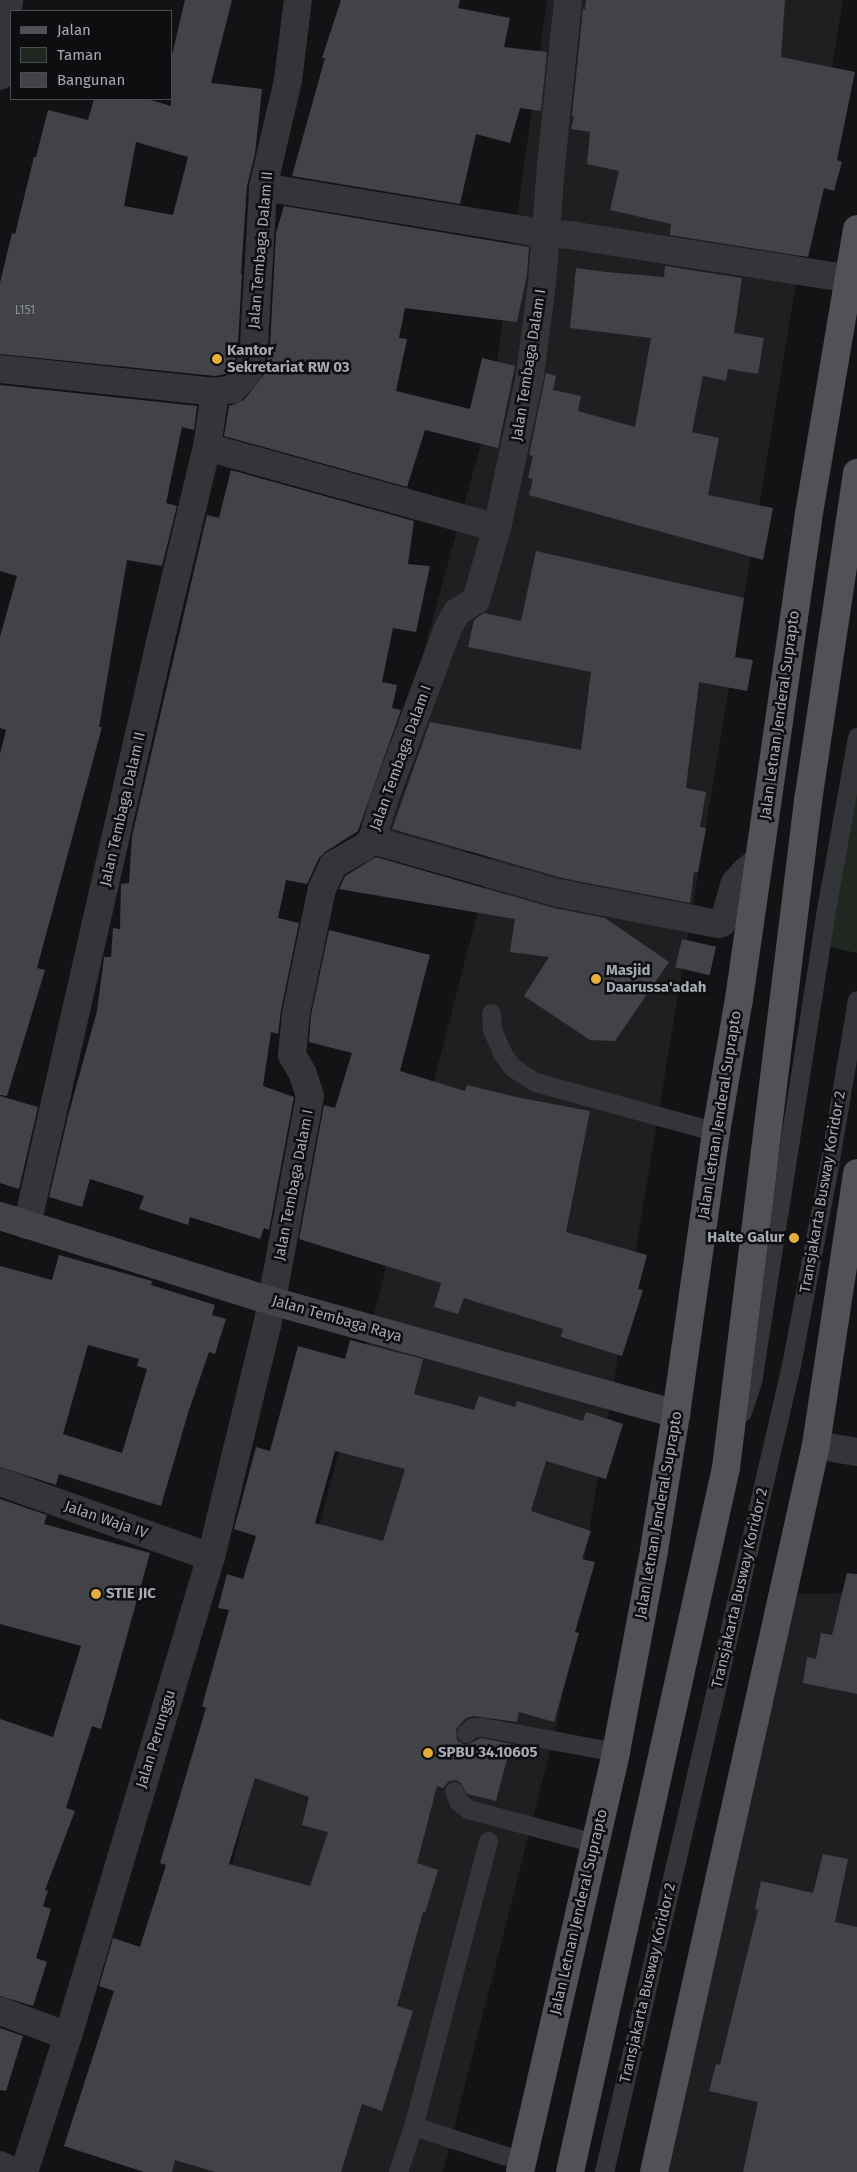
<!DOCTYPE html>
<style>
body{margin:0}
#map{position:relative;width:857px;height:2172px;overflow:hidden;background:#131315;font-family:"Fira Sans",sans-serif}
div>[style]{position:absolute}
[style*='--x']{left:calc(var(--x)*1px);top:calc(var(--y)*1px);width:calc(var(--w)*1px);rotate:calc(var(--a)*1deg)}
.built>*{inset:0;background:#1f1f21}
.green>*{inset:0;background:#202720}
.building>*{inset:0;background:#424348;transform-origin:0 0}
.lane>*{height:19px;margin:-9.5px;padding:0 9.5px;transform-origin:9.5px;border-radius:9.5px;background:#343539}
.street>*{height:28px;margin:-14px;padding:0 14px;transform-origin:14px;border-radius:14px;background:#343539}
.secondary>*{height:28px;margin:-14px;padding:0 14px;transform-origin:14px;border-radius:14px;background:#434449}
.primary>*{height:28px;margin:-14px;padding:0 14px;transform-origin:14px;border-radius:14px;background:#515258}
.dots>*{width:14px;height:14px;translate:-50% -50%;box-sizing:border-box;border:2px solid #0e0e10;border-radius:50%}
span{translate:-50% -50%;white-space:nowrap;text-align:center;line-height:1.15;-webkit-text-stroke:5px #0e0e10;paint-order:stroke}
.number-label{font-size:12px;color:#8d9099}
.number-label span{-webkit-text-stroke-width:0}
.street-label{font-size:15px;color:#a6aab4}
.poi-label{font-size:15px;color:#a6aab4;font-weight:700}
.left{translate:0 -50%;text-align:left}
.right{translate:-100% -50%;text-align:right}
.legend{position:absolute;left:10px;top:10px;width:162px;height:90px;box-sizing:border-box;background:#0e0e10;border:1px solid #4b4c52;margin:0;padding:6px 9px;list-style:none;font-size:15px;color:#a6aab4}
.legend li{display:flex;align-items:center;gap:10px;height:25px}
.legend b{width:25px;border:1px solid #4b4c52}
</style>
<div id="map">
<div class="built">
<i style="clip-path:polygon(547px 0,843px 0,558px 1719px,443px 2172px,153px 2172px,493px 852px,370px 846px,490px 411px)"></i>
<i style="clip-path:polygon(857px 1593px,857px 2172px,653px 2172px,783px 1594px)"></i>
</div>
<div class="green">
<i style="clip-path:polygon(857px 727px,857px 953px,821px 945px)"></i>
</div>
<div class="building">
<i style="clip-path:polygon(evenodd,185px 0,232px 0,211px 83px,262px 89px,255px 154px,247px 186px,241px 274px,242px 274px,238px 343px,234px 365px,225px 374px,215px 376px,0 354px,0 283px,12px 233px,15px 234px,34px 157px,36px 157px,48px 110px,88px 120px,94px 99px,147px 99px,171px 106px,171px 59px,185px 0,136px 142px,188px 157px,173px 215px,124px 206px,136px 142px)"></i>
<i style="clip-path:polygon(341px 0,460px 0,458px 8px,510px 18px,504px 47px,547px 52px,541px 111px,520px 108px,510px 143px,476px 134px,460px 204px,292px 176px,325px 58px,322px 58px)"></i>
<i style="clip-path:polygon(586px 0,785px 0,781px 57px,855px 72px,837px 160px,842px 162px,834px 191px,824px 188px,808px 257px,670px 235px,671px 224px,610px 210px,619px 171px,587px 164px,590px 132px,571px 129px,574px 117px,572px 116px,583px 9px,585px 10px)"></i>
<i style="clip-path:polygon(284px 206px,529px 247px,527px 275px,517px 322px,405px 308px,399px 338px,407px 339px,396px 391px,470px 409px,482px 358px,515px 366px,498px 448px,425px 430px,407px 487px,224px 436px,229px 406px,244px 400px,263px 376px,270px 346px,276px 233px)"></i>
<i style="clip-path:polygon(665px 266px,742px 278px,734px 333px,764px 338px,758px 374px,728px 369px,726px 381px,703px 376px,692px 432px,719px 438px,708px 495px,773px 508px,763px 560px,529px 495px,533px 479px,528px 478px,533px 456px,529px 455px,546px 373px,556px 376px,553px 390px,581px 396px,578px 411px,635px 427px,651px 338px,570px 328px,576px 268px,606px 272px,664px 277px)"></i>
<i style="clip-path:polygon(0 385px,197px 406px,194px 430px,182px 427px,166px 503px,177px 506px,162px 566px,127px 560px,99px 727px,102px 727px,37px 968px,45px 970px,7px 1096px,0 1095px,0 754px,6px 730px,0 728px,0 637px,17px 576px,0 571px)"></i>
<i style="clip-path:polygon(231px 470px,414px 521px,408px 564px,430px 566px,416px 632px,393px 628px,382px 682px,397px 685px,392px 708px,401px 710px,358px 831px,325px 852px,319px 858px,307px 884px,286px 880px,278px 918px,299px 923px,281px 1010px,278px 1034px,271px 1032px,263px 1086px,294px 1097px,269px 1230px,264px 1228px,260px 1239px,190px 1217px,188px 1225px,139px 1209px,144px 1196px,90px 1179px,82px 1207px,49px 1197px,68px 1116px,97px 1011px,104px 957px,111px 957px,113px 928px,120px 929px,121px 884px,129px 883px,132px 836px,207px 515px,219px 518px)"></i>
<i style="clip-path:polygon(536px 551px,744px 598px,735px 657px,753px 660px,747px 691px,699px 682px,686px 788px,706px 792px,700px 827px,706px 828px,698px 872px,694px 872px,690px 903px,562px 878px,392px 829px,430px 722px,581px 750px,591px 672px,468px 647px,474px 620px,484px 613px,521px 621px)"></i>
<i style="clip-path:polygon(376px 857px,554px 908px,605px 918px,669px 962px,615px 1041px,590px 1040px,524px 996px,549px 957px,510px 952px,515px 919px,339px 889px,345px 876px)"></i>
<i style="clip-path:polygon(329px 930px,430px 955px,400px 1071px,465px 1091px,467px 1085px,516px 1097px,590px 1111px,566px 1232px,647px 1255px,638px 1289px,643px 1290px,622px 1356px,561px 1337px,563px 1329px,464px 1298px,458px 1314px,434px 1307px,441px 1283px,299px 1239px,324px 1105px,335px 1108px,352px 1053px,309px 1042px,311px 1015px)"></i>
<i style="left:682px;top:939px;width:35px;height:29px;rotate:13deg"></i>
<i style="clip-path:polygon(0 1096px,38px 1107px,19px 1189px,0 1183px)"></i>
<i style="clip-path:polygon(evenodd,59px 1255px,152px 1281px,151px 1285px,215px 1305px,212px 1315px,226px 1319px,215px 1354px,209px 1352px,188px 1413px,161px 1506px,59px 1474px,56px 1485px,0 1467px,0 1266px,52px 1280px,59px 1255px,88px 1345px,139px 1359px,137px 1366px,147px 1369px,122px 1453px,63px 1434px,88px 1345px)"></i>
<i style="clip-path:polygon(evenodd,350px 1340px,423px 1359px,414px 1394px,474px 1410px,479px 1396px,515px 1407px,517px 1401px,583px 1421px,586px 1412px,623px 1424px,606px 1479px,546px 1461px,531px 1511px,591px 1531px,582px 1559px,595px 1562px,575px 1632px,579px 1633px,554px 1722px,519px 1712px,517px 1722px,473px 1716px,466px 1718px,456px 1729px,457px 1740px,463px 1744px,469px 1744px,481px 1738px,511px 1744px,496px 1801px,467px 1794px,461px 1783px,456px 1780px,449px 1781px,443px 1788px,437px 1786px,417px 1863px,438px 1870px,425px 1913px,423px 1912px,397px 2006px,413px 2011px,382px 2111px,362px 2104px,341px 2172px,215px 2172px,175px 2160px,172px 2172px,144px 2172px,64px 2146px,114px 1991px,99px 1986px,113px 1938px,140px 1947px,166px 1865px,160px 1863px,206px 1708px,202px 1706px,229px 1610px,218px 1608px,227px 1574px,243px 1579px,256px 1536px,234px 1529px,256px 1447px,270px 1451px,298px 1346px,345px 1359px,350px 1340px,335px 1451px,405px 1469px,383px 1541px,315px 1523px,335px 1451px,350px 1340px,255px 1778px,309px 1797px,302px 1825px,328px 1832px,310px 1886px,229px 1864px,255px 1778px)"></i>
<i style="clip-path:polygon(0 1499px,47px 1515px,44px 1524px,150px 1553px,101px 1729px,92px 1726px,66px 1808px,75px 1811px,45px 1890px,48px 1891px,43px 1906px,51px 1909px,36px 1958px,47px 1962px,33px 2006px,0 1996px,0 1719px,53px 1737px,81px 1646px,0 1624px)"></i>
<i style="clip-path:polygon(847px 1573px,857px 1574px,857px 1694px,803px 1683px,807px 1657px,816px 1659px,821px 1633px,832px 1635px)"></i>
<i style="clip-path:polygon(823px 1854px,848px 1859px,835px 1922px,857px 1927px,857px 2172px,743px 2172px,758px 2102px,709px 2091px,716px 2064px,720px 2065px,745px 1962px,758px 1910px,755px 1909px,761px 1881px,813px 1893px)"></i>
<i style="clip-path:polygon(0 2028px,23px 2036px,6px 2091px,0 2090px)"></i>
</div>
<div class="lane">
<i style="--x:491;--y:1013;--w:16;--a:86"></i>
<i style="--x:492;--y:1029;--w:26;--a:67"></i>
<i style="--x:502;--y:1053;--w:17;--a:54"></i>
<i style="--x:512;--y:1067;--w:27;--a:33"></i>
<i style="--x:535;--y:1082;--w:188;--a:15.4"></i>
<i style="--x:742;--y:1412;--w:32;--a:-72"></i>
<i style="--x:752;--y:1382;--w:484;--a:-81.1"></i>
<i style="--x:827;--y:904;--w:170;--a:-79.8"></i>
<i style="--x:466;--y:1733;--w:9;--a:-41"></i>
<i style="--x:473;--y:1727;--w:9;--a:0"></i>
<i style="--x:482;--y:1727;--w:136;--a:10.6"></i>
<i style="--x:454;--y:1791;--w:11;--a:68"></i>
<i style="--x:458;--y:1801;--w:13;--a:39"></i>
<i style="--x:468;--y:1809;--w:131;--a:15"></i>
<i style="--x:488;--y:1841;--w:295;--a:104.7"></i>
<i style="--x:413;--y:2126;--w:114;--a:17.8"></i>
<i style="--x:398;--y:2172;--w:48;--a:-71.9"></i>
<i style="--x:604;--y:2172;--w:828;--a:-76.95"></i>
<i style="--x:791;--y:1365;--w:204;--a:-79.2"></i>
<i style="--x:829;--y:1165;--w:167;--a:-80.4"></i>
</div>
<div class="street">
<i style="--x:0;--y:76;--w:77;--a:-83.2"></i>
<i style="--x:263;--y:187;--w:287;--a:9.4"></i>
<i style="--x:546;--y:234;--w:24;--a:2"></i>
<i style="--x:570;--y:235;--w:283;--a:8.9"></i>
<i style="--x:0;--y:369;--w:216;--a:6.1"></i>
<i style="--x:215;--y:392;--w:18;--a:-9"></i>
<i style="--x:233;--y:389;--w:22;--a:-47"></i>
<i style="--x:248;--y:373;--w:29;--a:-78"></i>
<i style="--x:254;--y:345;--w:158;--a:-86.7"></i>
<i style="--x:263;--y:187;--w:110;--a:-76.8"></i>
<i style="--x:288;--y:80;--w:81;--a:-82.9"></i>
<i style="--x:207;--y:447;--w:301;--a:15.6"></i>
<i style="--x:372;--y:840;--w:193;--a:15.9"></i>
<i style="--x:558;--y:893;--w:163;--a:11"></i>
<i style="--x:718;--y:924;--w:4;--a:-14"></i>
<i style="--x:722;--y:923;--w:7;--a:-63"></i>
<i style="--x:725;--y:917;--w:35;--a:-74"></i>
<i style="--x:735;--y:883;--w:15;--a:-48"></i>
<i style="--x:745;--y:872;--w:17;--a:-40"></i>
<i style="--x:27;--y:1225;--w:602;--a:-77.14"></i>
<i style="--x:161;--y:638;--w:196;--a:-76.5"></i>
<i style="--x:207;--y:447;--w:56;--a:-81.7"></i>
<i style="--x:816;--y:1445;--w:42;--a:9.7"></i>
<i style="--x:0;--y:1482;--w:224;--a:19.6"></i>
<i style="--x:0;--y:2011;--w:72;--a:20.2"></i>
<i style="--x:0;--y:2165;--w:16;--a:27"></i>
<i style="--x:24;--y:2172;--w:143;--a:-72.1"></i>
<i style="--x:68;--y:2036;--w:500;--a:-73.4"></i>
<i style="--x:211;--y:1557;--w:238;--a:-76.4"></i>
<i style="--x:267;--y:1326;--w:234;--a:-79.4"></i>
<i style="--x:310;--y:1096;--w:23;--a:-108"></i>
<i style="--x:303;--y:1074;--w:22;--a:-120"></i>
<i style="--x:292;--y:1055;--w:42;--a:-84.6"></i>
<i style="--x:296;--y:1013;--w:127;--a:-78.2"></i>
<i style="--x:322;--y:889;--w:26;--a:-65"></i>
<i style="--x:333;--y:865;--w:34;--a:-30"></i>
<i style="--x:363;--y:848;--w:12;--a:-42"></i>
<i style="--x:372;--y:840;--w:42;--a:-73.3"></i>
<i style="--x:384;--y:800;--w:184;--a:-69.6"></i>
<i style="--x:448;--y:628;--w:18;--a:-61"></i>
<i style="--x:457;--y:612;--w:22;--a:-32"></i>
<i style="--x:476;--y:600;--w:75;--a:-73.7"></i>
<i style="--x:497;--y:528;--w:157;--a:-77.8"></i>
<i style="--x:530;--y:375;--w:93;--a:-82.6"></i>
<i style="--x:542;--y:283;--w:118;--a:-85.6"></i>
<i style="--x:551;--y:165;--w:166;--a:-84.1"></i>
</div>
<div class="secondary">
<i style="--x:0;--y:1216;--w:285;--a:17.4"></i>
<i style="--x:272;--y:1301;--w:420;--a:15.6"></i>
</div>
<div class="primary">
<i style="--x:520;--y:2172;--w:431;--a:-77.1"></i>
<i style="--x:616;--y:1752;--w:206;--a:-79.3"></i>
<i style="--x:654;--y:1550;--w:138;--a:-80.8"></i>
<i style="--x:676;--y:1414;--w:285;--a:-81.9"></i>
<i style="--x:716;--y:1132;--w:135;--a:-80.2"></i>
<i style="--x:739;--y:999;--w:485;--a:-81.8"></i>
<i style="--x:808;--y:519;--w:294;--a:-80.4"></i>
<i style="--x:570;--y:2172;--w:721;--a:-77.51"></i>
<i style="--x:726;--y:1468;--w:672;--a:-82.99"></i>
<i style="--x:808;--y:801;--w:332;--a:-81.5"></i>
<i style="--x:654;--y:2172;--w:745;--a:-77.44"></i>
<i style="--x:816;--y:1445;--w:275;--a:-81.4"></i>
</div>
<div class="dots">
<i style="left:217px;top:359px;background:#e4ad3c"></i>
<i style="left:596px;top:979px;background:#e4ad3c"></i>
<i style="left:794px;top:1238px;background:#e4ad3c"></i>
<i style="left:96px;top:1594px;background:#e4ad3c"></i>
<i style="left:428px;top:1753px;background:#e4ad3c"></i>
</div>
<div class="number-label">
<span style="left:25px;top:311px">L151</span>
</div>
<div class="street-label">
<span style="left:261px;top:250px;rotate:-85deg">Jalan Tembaga Dalam II</span>
<span style="left:529px;top:365px;rotate:-81deg">Jalan Tembaga Dalam I</span>
<span style="left:780px;top:715px;rotate:-82deg">Jalan Letnan Jenderal Suprapto</span>
<span style="left:401px;top:758px;rotate:-70deg">Jalan Tembaga Dalam I</span>
<span style="left:123px;top:809px;rotate:-77deg">Jalan Tembaga Dalam II</span>
<span style="left:720px;top:1115px;rotate:-81deg">Jalan Letnan Jenderal Suprapto</span>
<span style="left:294px;top:1185px;rotate:-79deg">Jalan Tembaga Dalam I</span>
<span style="left:823px;top:1192px;rotate:-80deg">Transjakarta Busway Koridor 2</span>
<span style="left:337px;top:1319px;rotate:16deg">Jalan Tembaga Raya</span>
<span style="left:659px;top:1515px;rotate:-80deg">Jalan Letnan Jenderal Suprapto</span>
<span style="left:106px;top:1520px;rotate:19deg">Jalan Waja IV</span>
<span style="left:740px;top:1588px;rotate:-77deg">Transjakarta Busway Koridor 2</span>
<span style="left:156px;top:1739px;rotate:-73deg">Jalan Perunggu</span>
<span style="left:579px;top:1912px;rotate:-77deg">Jalan Letnan Jenderal Suprapto</span>
<span style="left:648px;top:1983px;rotate:-77deg">Transjakarta Busway Koridor 2</span>
</div>
<div class="poi-label">
<span class="left" style="left:227px;top:359px">Kantor<br>Sekretariat RW 03</span>
<span class="left" style="left:606px;top:979px">Masjid<br>Daarussa'adah</span>
<span class="right" style="left:784px;top:1238px">Halte Galur</span>
<span class="left" style="left:106px;top:1594px">STIE JIC</span>
<span class="left" style="left:438px;top:1753px">SPBU 34.10605</span>
</div>
<ul class="legend">
<li><b style="height:6px;background:#515258"></b>Jalan</li>
<li><b style="height:14px;background:#202720"></b>Taman</li>
<li><b style="height:14px;background:#424348"></b>Bangunan</li>
</ul>
</div>
